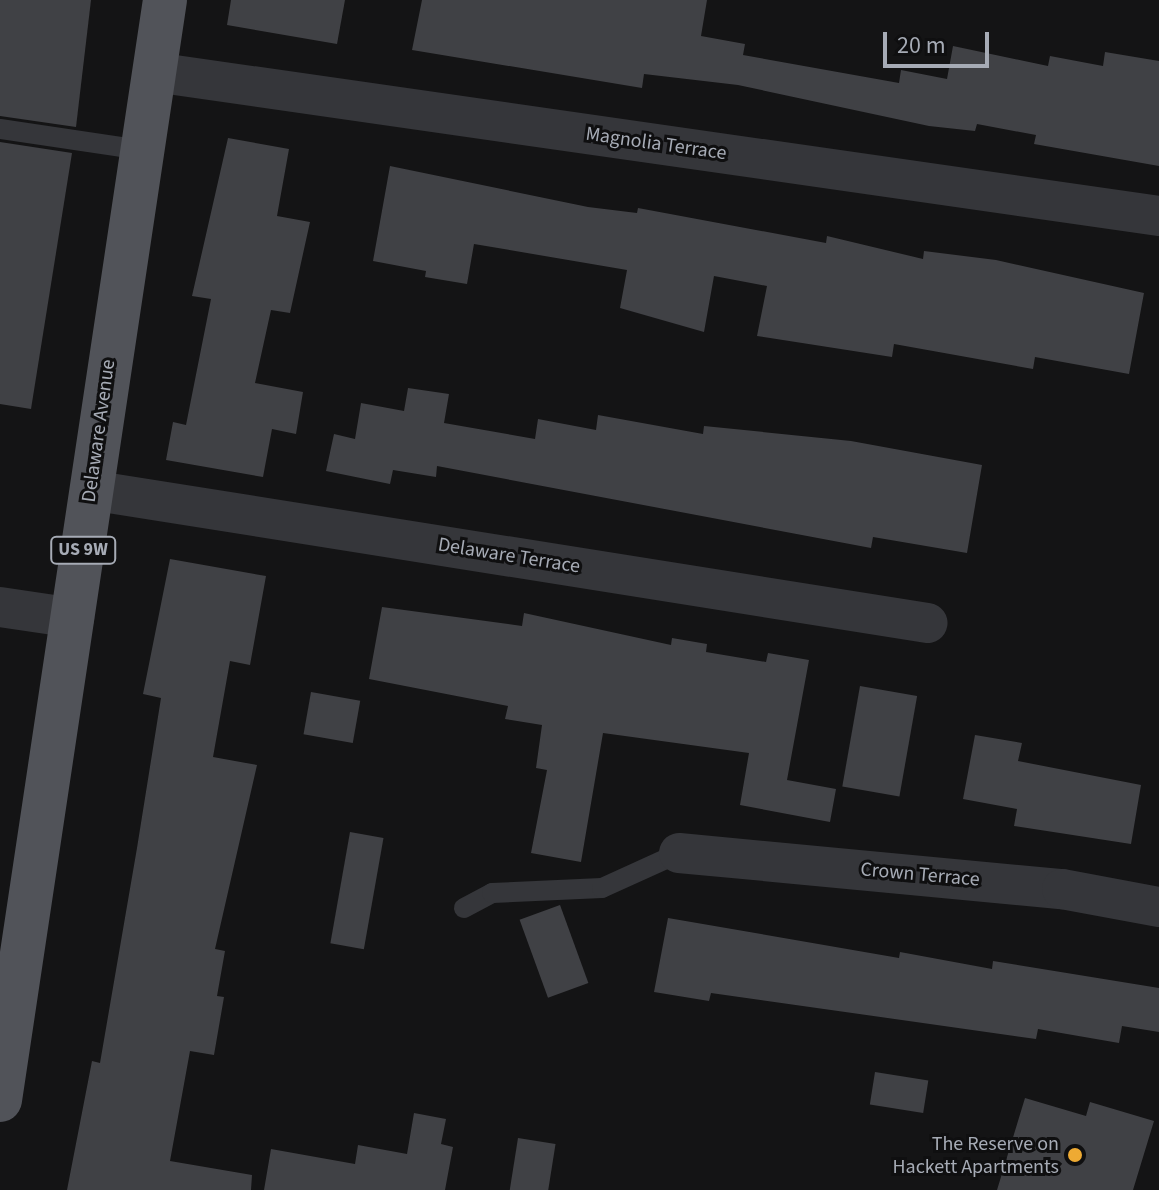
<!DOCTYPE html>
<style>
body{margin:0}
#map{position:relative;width:1159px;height:1190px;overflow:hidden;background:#141415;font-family:"Source Sans 3",sans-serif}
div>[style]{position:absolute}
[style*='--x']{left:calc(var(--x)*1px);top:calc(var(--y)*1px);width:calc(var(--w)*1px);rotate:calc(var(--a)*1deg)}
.building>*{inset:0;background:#404145;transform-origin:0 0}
.lane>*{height:20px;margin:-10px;padding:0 10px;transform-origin:10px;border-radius:10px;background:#35363a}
.street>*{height:40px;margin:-20px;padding:0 20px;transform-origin:20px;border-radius:20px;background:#35363a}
.primary>*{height:44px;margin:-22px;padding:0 22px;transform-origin:22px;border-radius:22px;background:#515359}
.dots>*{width:22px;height:22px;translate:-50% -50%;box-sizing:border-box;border:4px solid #0f0f10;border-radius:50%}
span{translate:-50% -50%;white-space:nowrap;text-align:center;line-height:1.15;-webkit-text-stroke:6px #0f0f10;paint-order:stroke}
.shield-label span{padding:2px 6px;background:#0f0f10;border:2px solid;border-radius:6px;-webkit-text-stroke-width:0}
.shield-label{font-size:18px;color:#a6abb5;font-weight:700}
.street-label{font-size:20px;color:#a6abb5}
.poi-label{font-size:20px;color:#a6abb5}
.right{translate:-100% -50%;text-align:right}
.scale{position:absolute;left:883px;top:32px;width:106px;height:36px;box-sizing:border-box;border:4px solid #a6abb5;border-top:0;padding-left:10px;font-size:24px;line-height:28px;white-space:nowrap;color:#a6abb5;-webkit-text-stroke:6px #0f0f10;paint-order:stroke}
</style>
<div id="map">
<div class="building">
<i style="clip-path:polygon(0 0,91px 0,76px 127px,0 116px)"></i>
<i style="clip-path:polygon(231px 0,345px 0,337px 44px,227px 25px)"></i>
<i style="clip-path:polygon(422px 0,707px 0,701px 36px,745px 44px,743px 55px,899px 83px,901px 70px,947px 79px,953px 46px,1048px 66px,1050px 56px,1103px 66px,1105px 52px,1159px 61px,1159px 166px,1034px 144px,1036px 135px,977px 124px,975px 131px,929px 126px,738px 85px,644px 74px,642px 88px,412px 50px)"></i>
<i style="clip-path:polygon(228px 138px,289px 149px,277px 216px,310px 222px,290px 313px,271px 310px,255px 383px,303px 392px,296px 434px,272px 429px,263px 477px,166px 460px,173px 422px,186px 425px,211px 299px,192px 296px)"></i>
<i style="clip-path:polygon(0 142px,72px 153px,31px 409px,0 404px)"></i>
<i style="clip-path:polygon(390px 166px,588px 207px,637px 213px,638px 208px,826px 243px,827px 236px,923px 259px,924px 251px,996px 260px,1144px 293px,1129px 374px,1035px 357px,1033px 369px,894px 344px,892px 357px,757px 336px,767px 286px,714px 276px,704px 332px,620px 308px,627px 270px,474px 244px,467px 284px,425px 277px,426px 271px,373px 261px)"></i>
<i style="clip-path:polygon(408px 388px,449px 394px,444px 423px,535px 439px,538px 419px,596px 430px,598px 415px,703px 434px,704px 426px,851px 441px,982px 465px,967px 553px,873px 537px,871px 548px,437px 466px,436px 477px,393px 470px,390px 484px,326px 471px,334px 434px,355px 439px,361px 403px,404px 411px)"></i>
<i style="clip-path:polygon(170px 559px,266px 576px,250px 665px,230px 661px,213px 757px,257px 765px,215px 949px,225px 951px,217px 996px,224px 997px,214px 1055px,190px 1051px,170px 1161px,252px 1175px,251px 1190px,67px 1190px,92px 1061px,100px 1063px,137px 848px,161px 698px,143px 694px)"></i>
<i style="clip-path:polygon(382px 607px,522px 626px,524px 613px,671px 645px,672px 638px,707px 644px,706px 652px,766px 662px,768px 653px,809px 660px,787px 780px,836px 789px,830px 822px,740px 805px,749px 753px,603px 733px,581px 862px,531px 853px,547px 770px,536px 768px,542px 725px,505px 719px,508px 706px,369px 679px)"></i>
<i style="left:860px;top:686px;width:58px;height:102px;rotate:10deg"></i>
<i style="left:311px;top:692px;width:50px;height:43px;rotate:10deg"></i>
<i style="clip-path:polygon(975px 735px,1022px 743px,1018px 761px,1141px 785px,1131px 844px,1014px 826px,1017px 809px,963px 799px)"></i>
<i style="left:350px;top:832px;width:34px;height:113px;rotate:10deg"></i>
<i style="left:560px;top:905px;width:83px;height:43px;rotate:70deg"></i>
<i style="clip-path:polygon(668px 918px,899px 958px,900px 952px,992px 969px,993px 961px,1159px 988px,1159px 1032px,1122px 1026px,1119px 1043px,1038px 1029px,1036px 1039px,711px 993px,709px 1001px,654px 992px)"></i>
<i style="left:875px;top:1072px;width:54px;height:33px;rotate:9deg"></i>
<i style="clip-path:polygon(1025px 1098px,1086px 1116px,1090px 1102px,1154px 1121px,1133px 1190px,997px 1190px)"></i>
<i style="clip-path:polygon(414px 1113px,446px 1119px,441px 1144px,453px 1147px,445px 1190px,264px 1190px,271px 1149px,355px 1164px,358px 1145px,407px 1154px)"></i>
<i style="left:518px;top:1138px;width:38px;height:53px;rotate:9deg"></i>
</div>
<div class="lane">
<i style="--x:0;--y:129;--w:144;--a:8.4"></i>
<i style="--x:464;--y:908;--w:32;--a:-28"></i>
<i style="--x:492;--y:893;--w:110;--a:-2.6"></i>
<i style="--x:602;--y:888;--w:85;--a:-24.4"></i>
</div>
<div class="street">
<i style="--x:154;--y:72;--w:1015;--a:8.15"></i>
<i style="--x:90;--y:490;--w:848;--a:9.02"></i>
<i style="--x:0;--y:607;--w:75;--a:8.5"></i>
<i style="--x:679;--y:853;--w:385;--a:5.4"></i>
<i style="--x:1062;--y:889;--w:99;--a:10.5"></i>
</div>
<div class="primary">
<i style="--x:0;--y:1100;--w:1112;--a:-81.47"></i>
</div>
<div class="dots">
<i style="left:1075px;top:1155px;background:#ea3"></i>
</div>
<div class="shield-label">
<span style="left:83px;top:550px">US 9W</span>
</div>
<div class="street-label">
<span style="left:656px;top:144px;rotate:8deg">Magnolia Terrace</span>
<span style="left:99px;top:431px;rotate:-82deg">Delaware Avenue</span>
<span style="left:509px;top:556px;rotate:9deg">Delaware Terrace</span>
<span style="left:920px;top:875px;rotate:5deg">Crown Terrace</span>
</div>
<div class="poi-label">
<span class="right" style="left:1059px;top:1156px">The Reserve on<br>Hackett Apartments</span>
</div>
<div class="scale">20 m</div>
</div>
